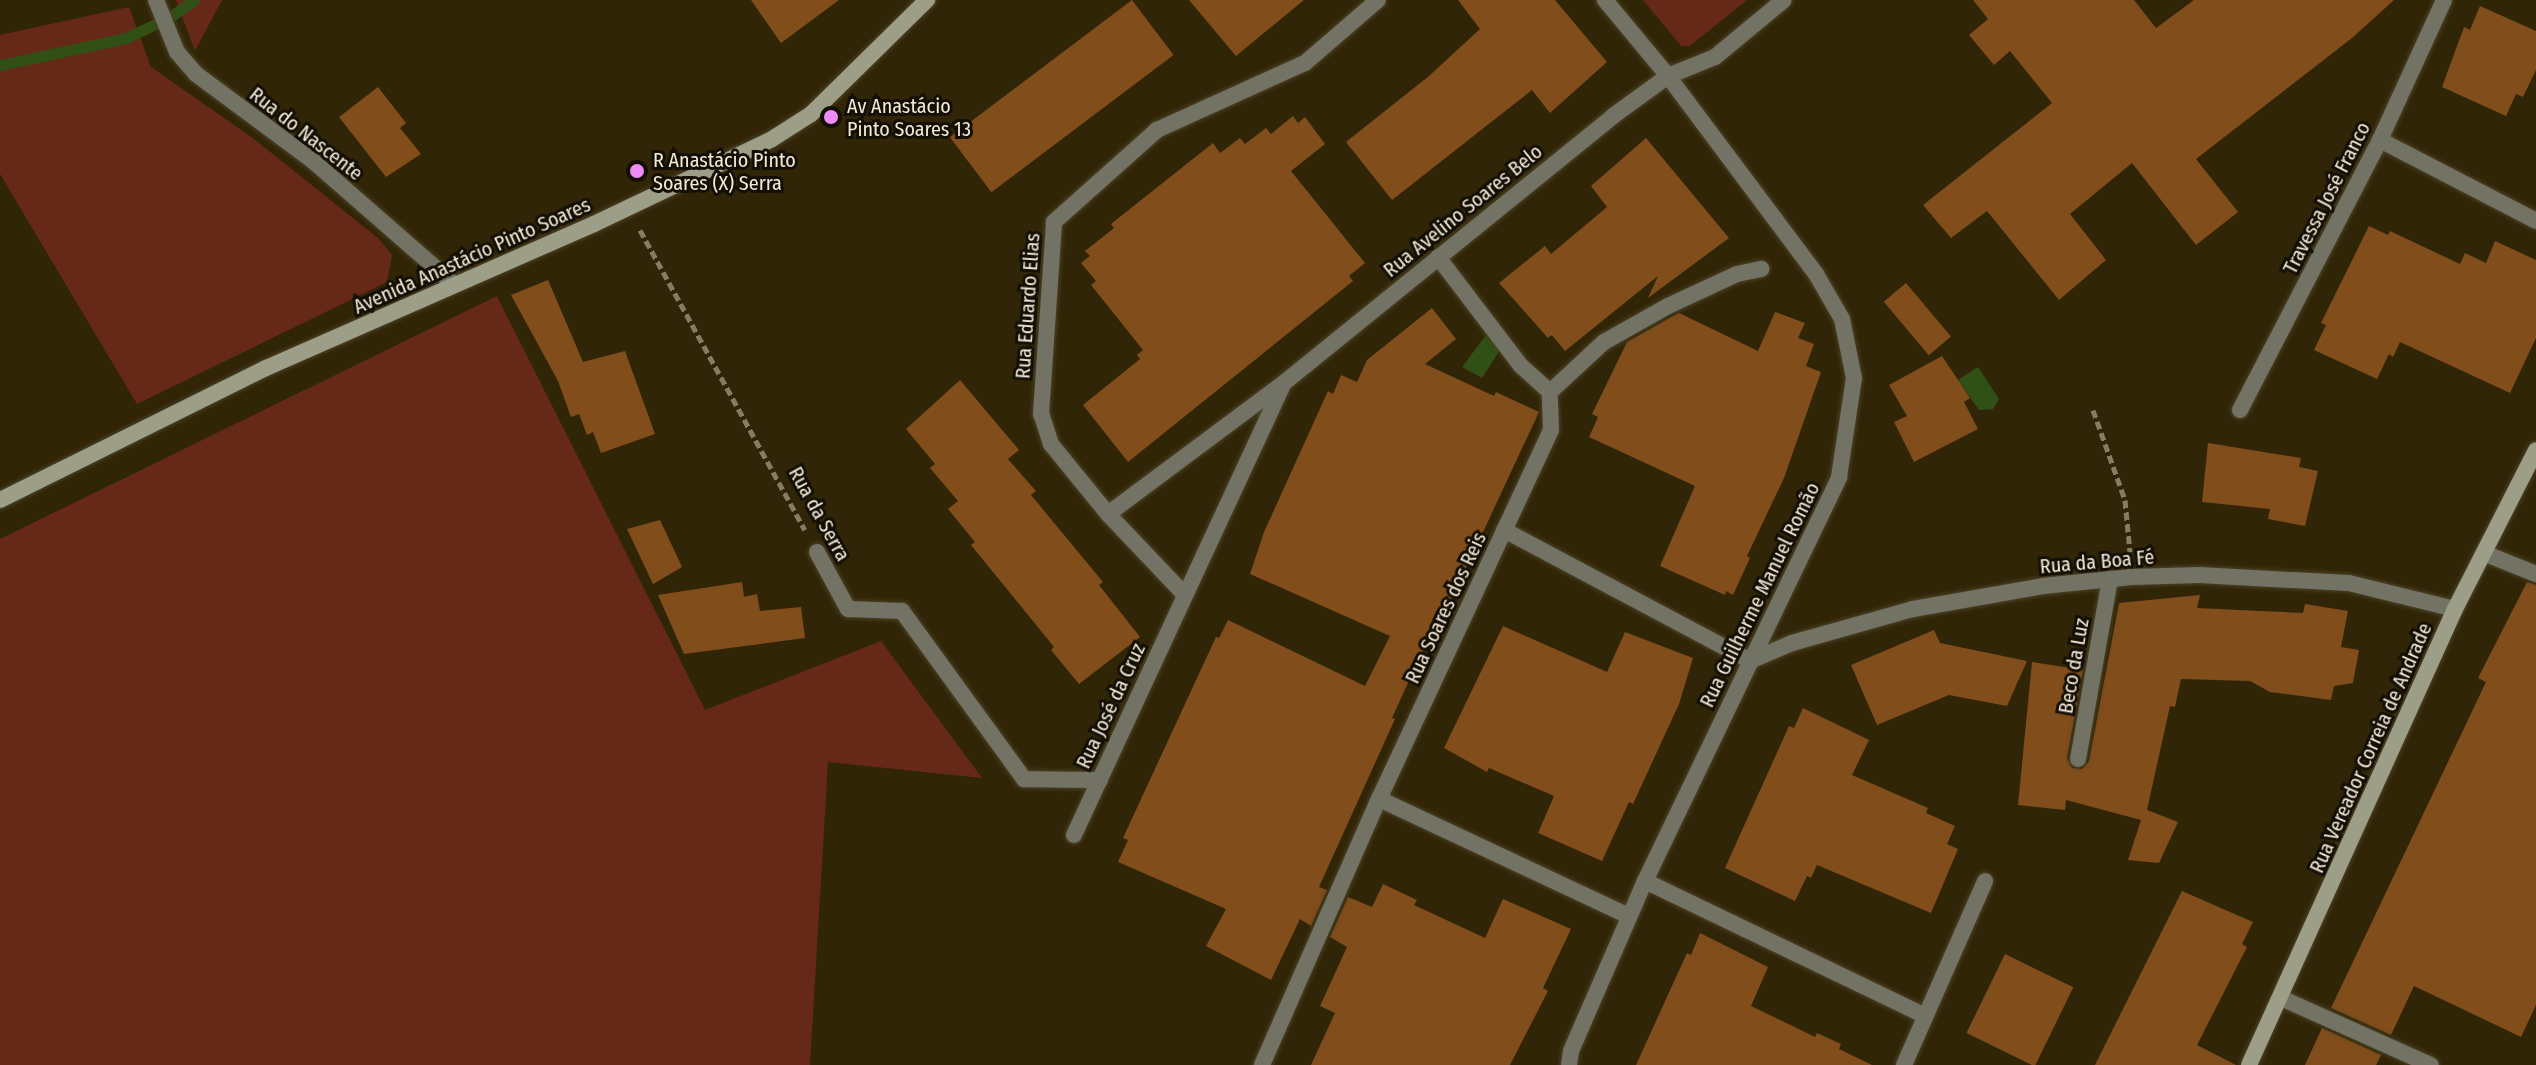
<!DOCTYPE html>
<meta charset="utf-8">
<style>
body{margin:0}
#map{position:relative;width:2536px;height:1065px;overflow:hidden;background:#312507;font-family:"Fira Sans Condensed",sans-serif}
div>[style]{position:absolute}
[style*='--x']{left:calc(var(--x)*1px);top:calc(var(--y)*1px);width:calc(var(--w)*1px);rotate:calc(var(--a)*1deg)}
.green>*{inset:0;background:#662918}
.water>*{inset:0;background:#305015}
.stream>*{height:11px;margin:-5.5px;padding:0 5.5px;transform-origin:5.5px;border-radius:5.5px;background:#305015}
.building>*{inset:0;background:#814d1b;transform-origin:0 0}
.path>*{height:5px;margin-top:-2.5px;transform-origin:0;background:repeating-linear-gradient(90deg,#867c64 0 8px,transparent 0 12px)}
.roads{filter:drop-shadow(0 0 2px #4c4125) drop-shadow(0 0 2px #4c4125)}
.lane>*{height:16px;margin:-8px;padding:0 8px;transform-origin:8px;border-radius:8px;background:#727365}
.street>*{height:16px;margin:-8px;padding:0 8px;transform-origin:8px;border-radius:8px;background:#727365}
.secondary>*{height:16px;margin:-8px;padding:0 8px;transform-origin:8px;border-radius:8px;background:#9d9e87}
.dots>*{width:22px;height:22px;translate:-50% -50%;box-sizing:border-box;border:4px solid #140f04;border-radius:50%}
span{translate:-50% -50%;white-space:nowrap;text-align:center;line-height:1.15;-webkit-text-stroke:6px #140f04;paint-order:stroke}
.poi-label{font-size:20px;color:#f3eada}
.left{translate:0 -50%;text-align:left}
.street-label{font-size:20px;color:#f3eada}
</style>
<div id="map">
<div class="green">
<i style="clip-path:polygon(176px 0,222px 0,195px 51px)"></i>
<i style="clip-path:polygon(1643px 0,1747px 0,1690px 46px,1681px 46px)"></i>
<i style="clip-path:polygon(129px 7px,151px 67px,254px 139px,378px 238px,392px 255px,387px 282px,137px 404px,0 174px,0 35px)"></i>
<i style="clip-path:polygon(497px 296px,705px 710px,881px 641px,982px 778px,828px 762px,810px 1065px,0 1065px,0 539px)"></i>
</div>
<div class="water">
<i style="clip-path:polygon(1486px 335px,1500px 350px,1482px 378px,1462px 367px)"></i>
<i style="clip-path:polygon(1978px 367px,1999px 399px,1993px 409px,1979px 410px,1958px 380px)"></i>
</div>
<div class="stream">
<i style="--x:0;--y:65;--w:129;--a:-12.1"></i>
<i style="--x:126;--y:38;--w:49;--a:-25.5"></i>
<i style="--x:170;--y:17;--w:29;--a:-35"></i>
</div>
<div class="building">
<i style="clip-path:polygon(751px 0,839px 0,781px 43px)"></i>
<i style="left:1132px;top:0;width:69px;height:228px;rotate:53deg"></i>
<i style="clip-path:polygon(1189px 0,1304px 0,1236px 56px)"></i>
<i style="clip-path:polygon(1458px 0,1555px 0,1607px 62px,1550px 113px,1532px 90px,1392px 200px,1346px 142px,1429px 76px,1480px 29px)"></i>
<i style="clip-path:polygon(1973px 0,2134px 0,2156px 28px,2194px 0,2394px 0,2352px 38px,2196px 159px,2238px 212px,2196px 245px,2132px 163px,2070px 214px,2106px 260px,2059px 300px,1987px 211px,1951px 238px,1923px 205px,2052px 103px,2010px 51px,1994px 65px,1969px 35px,1988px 19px)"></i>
<i style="clip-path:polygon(2480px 6px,2536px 31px,2536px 70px,2523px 97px,2516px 94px,2506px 116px,2442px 87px,2464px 27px,2470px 30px)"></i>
<i style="clip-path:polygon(378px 87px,406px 123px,400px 128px,421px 154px,386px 177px,339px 117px)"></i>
<i style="clip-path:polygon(1293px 116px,1298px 123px,1305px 117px,1325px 144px,1291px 171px,1365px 263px,1349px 276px,1353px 281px,1128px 462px,1083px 405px,1140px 359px,1137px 355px,1143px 350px,1091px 285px,1096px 281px,1081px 263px,1090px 256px,1085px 251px,1114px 228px,1111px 224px,1213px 143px,1220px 153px,1240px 138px,1245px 144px,1266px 128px,1271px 134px)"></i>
<i style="clip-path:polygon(1646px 138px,1729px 238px,1648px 298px,1658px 276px,1565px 351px,1552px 335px,1548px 338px,1499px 283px,1545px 246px,1551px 254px,1607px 207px,1591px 186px)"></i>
<i style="clip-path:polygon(2369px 226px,2388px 235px,2390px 231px,2460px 264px,2465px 253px,2486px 263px,2495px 241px,2536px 260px,2536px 338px,2510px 393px,2400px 342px,2393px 357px,2389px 354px,2377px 379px,2314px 350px,2326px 325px,2321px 323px)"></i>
<i style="clip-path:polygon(548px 280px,583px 362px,625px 351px,655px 434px,601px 453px,593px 432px,587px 435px,579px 414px,571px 417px,558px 381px,511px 295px)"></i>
<i style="left:1906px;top:283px;width:70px;height:29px;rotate:50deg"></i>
<i style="clip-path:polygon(1432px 308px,1456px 339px,1425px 364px,1494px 396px,1496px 392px,1539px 412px,1434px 637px,1422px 652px,1392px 718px,1395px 719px,1319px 887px,1327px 890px,1311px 926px,1300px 919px,1271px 980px,1206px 946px,1226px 909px,1118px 862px,1128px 840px,1123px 838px,1216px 637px,1219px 638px,1228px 620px,1365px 686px,1390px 636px,1250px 574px,1264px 532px,1328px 391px,1333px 394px,1341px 375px,1357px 382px,1367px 360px)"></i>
<i style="clip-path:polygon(1775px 312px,1805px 323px,1798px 338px,1814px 344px,1806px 366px,1821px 372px,1784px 478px,1747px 556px,1750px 558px,1733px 595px,1726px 591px,1725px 595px,1660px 566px,1695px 486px,1589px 437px,1598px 417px,1592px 414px,1627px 342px,1673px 316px,1679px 313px,1758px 351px)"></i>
<i style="clip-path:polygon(1942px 356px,1970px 398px,1964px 402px,1978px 429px,1914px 462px,1894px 422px,1907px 416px,1889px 385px)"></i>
<i style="clip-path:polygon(960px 380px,1019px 450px,1008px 459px,1036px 491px,1031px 495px,1103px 582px,1099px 585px,1140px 637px,1079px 684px,1051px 650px,1054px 647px,971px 545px,975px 542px,948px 509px,958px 501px,930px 468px,935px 464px,906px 429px)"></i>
<i style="clip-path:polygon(2208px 443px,2301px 458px,2299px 467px,2318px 471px,2305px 526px,2268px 519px,2270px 509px,2202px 502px)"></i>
<i style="clip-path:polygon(660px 520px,682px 567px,653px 584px,627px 529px)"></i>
<i style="clip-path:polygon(742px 582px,744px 597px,757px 594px,760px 611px,801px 607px,805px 638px,684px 654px,658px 595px)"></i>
<i style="clip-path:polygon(2527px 582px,2536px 585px,2536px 1005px,2521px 1037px,2414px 986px,2391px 1035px,2331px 1008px,2486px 682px,2478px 678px)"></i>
<i style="clip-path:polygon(2200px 595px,2197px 608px,2303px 613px,2305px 604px,2348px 611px,2341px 647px,2359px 650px,2353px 683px,2334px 686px,2331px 700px,2270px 692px,2250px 681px,2181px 679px,2175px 707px,2170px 706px,2147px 810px,2178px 822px,2159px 863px,2128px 860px,2141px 820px,2066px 800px,2065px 810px,2018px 805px,2032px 662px,2083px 670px,2067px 758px,2072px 768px,2082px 769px,2089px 761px,2119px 603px)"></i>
<i style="clip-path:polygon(1503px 626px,1607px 672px,1625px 632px,1693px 658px,1679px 704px,1633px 804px,1629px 802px,1602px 861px,1538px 833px,1554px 796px,1489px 768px,1487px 772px,1444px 748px)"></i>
<i style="clip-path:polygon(1934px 630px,1940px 643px,2027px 661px,2007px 706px,1949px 695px,1877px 725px,1851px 665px)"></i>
<i style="clip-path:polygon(1803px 708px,1869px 740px,1852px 775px,1928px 808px,1926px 813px,1955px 826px,1947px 844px,1958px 849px,1931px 913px,1817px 865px,1811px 878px,1807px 876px,1795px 901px,1725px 868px,1789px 726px,1794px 728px)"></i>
<i style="clip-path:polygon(1383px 884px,1417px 900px,1414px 905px,1485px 938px,1503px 899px,1571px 929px,1543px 988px,1548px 991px,1510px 1065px,1311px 1065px,1335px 1013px,1320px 1006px,1347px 947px,1330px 937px,1348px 897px,1372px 907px)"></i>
<i style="clip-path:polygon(2182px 891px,2253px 922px,2242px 944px,2247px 947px,2197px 1045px,2236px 1065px,2095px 1065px)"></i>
<i style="clip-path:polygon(1700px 933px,1768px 967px,1751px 1006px,1815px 1037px,1817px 1033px,1841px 1044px,1839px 1049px,1872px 1065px,1636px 1065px,1687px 953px,1691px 955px)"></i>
<i style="left:2005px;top:954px;width:76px;height:88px;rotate:26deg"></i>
<i style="clip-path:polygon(2322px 1028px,2381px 1055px,2376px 1065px,2305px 1065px)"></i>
</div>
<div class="path">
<i style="--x:640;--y:230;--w:342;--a:61.2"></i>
<i style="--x:2093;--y:410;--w:96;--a:70.4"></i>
<i style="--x:2125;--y:500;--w:52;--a:84.5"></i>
</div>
<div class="roads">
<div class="lane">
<i style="--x:1550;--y:392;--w:74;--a:-42.8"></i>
<i style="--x:1604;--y:342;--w:73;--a:-29.4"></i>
<i style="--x:1668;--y:306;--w:76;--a:-24.9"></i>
<i style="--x:1737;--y:274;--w:25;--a:-12"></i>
<i style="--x:2078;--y:759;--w:183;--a:-79.9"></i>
</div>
<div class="street">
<i style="--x:156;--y:0;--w:56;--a:68"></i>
<i style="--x:177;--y:52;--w:29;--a:49"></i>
<i style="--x:196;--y:74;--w:146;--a:36.6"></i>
<i style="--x:313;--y:161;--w:187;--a:41.1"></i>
<i style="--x:2380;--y:140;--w:176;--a:27.4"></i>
<i style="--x:2240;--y:410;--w:304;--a:-62.6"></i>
<i style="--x:2380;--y:140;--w:154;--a:-65.4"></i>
<i style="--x:1108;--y:514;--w:221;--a:-36.7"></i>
<i style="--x:1285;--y:382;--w:422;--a:-39"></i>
<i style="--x:1613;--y:116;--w:68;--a:-36"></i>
<i style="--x:1668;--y:76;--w:51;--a:-22"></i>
<i style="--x:1715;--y:57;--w:89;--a:-39.6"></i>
<i style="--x:1504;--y:530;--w:279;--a:28"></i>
<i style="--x:1750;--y:661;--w:46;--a:-23.2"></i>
<i style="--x:1792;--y:643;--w:126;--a:-15.7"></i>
<i style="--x:1913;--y:609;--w:132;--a:-10"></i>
<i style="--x:2043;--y:586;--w:89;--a:-5.8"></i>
<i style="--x:2132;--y:577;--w:67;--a:-1.7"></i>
<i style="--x:2199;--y:575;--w:150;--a:3.1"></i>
<i style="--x:2349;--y:583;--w:109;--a:13.8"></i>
<i style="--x:817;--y:552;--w:65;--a:61.5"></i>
<i style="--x:848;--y:609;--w:54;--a:2.1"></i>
<i style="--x:902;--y:611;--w:208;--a:54"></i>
<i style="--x:1024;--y:779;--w:76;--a:0.8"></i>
<i style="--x:2486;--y:554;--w:54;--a:21.8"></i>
<i style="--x:1184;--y:594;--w:110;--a:-133.5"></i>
<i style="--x:1108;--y:514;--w:90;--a:-129.2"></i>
<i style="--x:1051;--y:444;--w:32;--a:-108"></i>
<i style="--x:1041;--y:414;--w:192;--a:-86.1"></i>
<i style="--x:1054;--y:222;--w:138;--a:-41.8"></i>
<i style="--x:1157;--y:130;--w:162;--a:-24.4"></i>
<i style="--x:1305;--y:63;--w:96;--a:-40.8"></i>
<i style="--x:1379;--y:799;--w:276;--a:25.1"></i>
<i style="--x:1074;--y:835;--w:494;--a:-65.1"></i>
<i style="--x:1645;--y:881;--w:311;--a:25.7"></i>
<i style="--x:2281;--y:998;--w:164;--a:24.1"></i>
<i style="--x:1262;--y:1065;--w:291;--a:-66.3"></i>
<i style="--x:1379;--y:799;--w:407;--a:-65"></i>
<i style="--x:1551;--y:430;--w:38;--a:-92"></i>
<i style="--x:1550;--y:392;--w:39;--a:-138"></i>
<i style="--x:1521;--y:366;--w:137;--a:-127.3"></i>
<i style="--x:1569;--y:1065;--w:14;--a:-82"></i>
<i style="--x:1571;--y:1051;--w:185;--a:-66.5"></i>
<i style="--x:1645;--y:881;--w:448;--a:-64.3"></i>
<i style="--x:1839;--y:477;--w:100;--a:-81.4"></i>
<i style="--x:1854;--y:378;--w:60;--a:-101.5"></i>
<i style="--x:1842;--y:319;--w:52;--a:-120"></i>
<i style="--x:1816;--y:274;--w:247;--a:-126.8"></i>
<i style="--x:1668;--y:76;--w:99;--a:-129.7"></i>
<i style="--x:1904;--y:1065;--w:201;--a:-66.2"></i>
</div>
<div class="secondary">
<i style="--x:0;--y:500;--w:297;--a:-26.4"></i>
<i style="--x:266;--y:368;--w:358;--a:-23.7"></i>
<i style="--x:594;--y:224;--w:197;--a:-25.5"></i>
<i style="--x:772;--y:139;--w:46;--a:-32.7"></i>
<i style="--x:811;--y:114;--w:163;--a:-44.5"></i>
<i style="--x:2249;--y:1065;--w:500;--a:-65.69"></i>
<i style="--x:2455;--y:609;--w:178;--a:-63"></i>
</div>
</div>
<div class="dots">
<i style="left:831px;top:117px;background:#ef8bf7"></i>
<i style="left:637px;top:171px;background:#ef8bf7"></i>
</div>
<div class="poi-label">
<span class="left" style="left:847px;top:118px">Av Anastácio<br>Pinto Soares 13</span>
<span class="left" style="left:653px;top:172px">R Anastácio Pinto<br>Soares (X) Serra</span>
</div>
<div class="street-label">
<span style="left:306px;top:134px;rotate:38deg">Rua do Nascente</span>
<span style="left:2327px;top:198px;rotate:-63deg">Travessa José Franco</span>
<span style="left:1463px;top:211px;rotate:-39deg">Rua Avelino Soares Belo</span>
<span style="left:472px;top:256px;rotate:-24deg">Avenida Anastácio Pinto Soares</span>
<span style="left:1028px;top:306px;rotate:-86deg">Rua Eduardo Elias</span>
<span style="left:819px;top:514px;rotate:61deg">Rua da Serra</span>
<span style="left:2097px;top:562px;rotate:-5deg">Rua da Boa Fé</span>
<span style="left:1760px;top:595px;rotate:-64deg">Rua Guilherme Manuel Romão</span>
<span style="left:1446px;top:608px;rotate:-65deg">Rua Soares dos Reis</span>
<span style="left:2074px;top:666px;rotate:-80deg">Beco da Luz</span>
<span style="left:1111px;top:706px;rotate:-65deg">Rua José da Cruz</span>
<span style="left:2371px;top:748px;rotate:-66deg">Rua Vereador Correia de Andrade</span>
</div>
</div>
